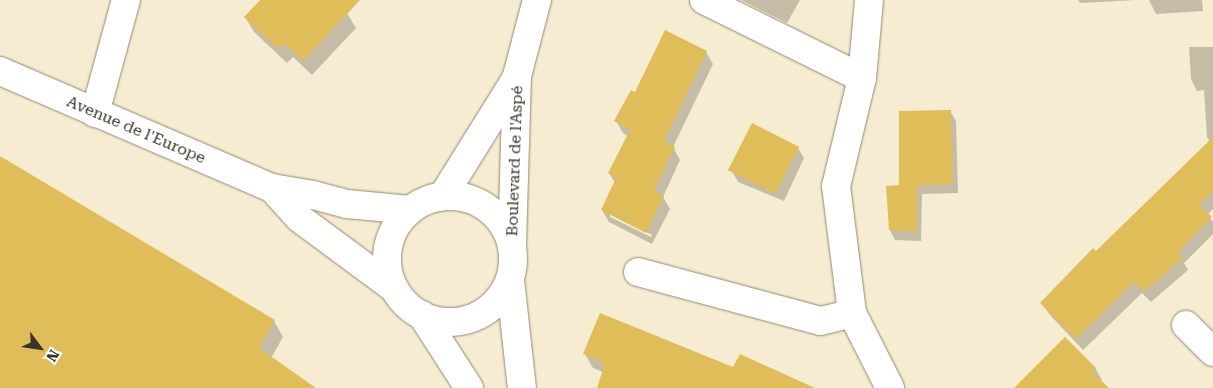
<!DOCTYPE html>
<meta charset="utf-8">
<style>
body{margin:0}
#map{position:relative;width:1213px;height:388px;overflow:hidden;background:#f6ecd1;font-family:"Roboto Serif",serif}
div>[style]{position:absolute}
[style*='--x']{left:calc(var(--x)*1px);top:calc(var(--y)*1px);width:calc(var(--w)*1px);rotate:calc(var(--a)*1deg)}
.shadow>*{inset:0;background:#0003}
.building>*{inset:0;background:#dfbd59;transform-origin:0 0}
.roads{filter:drop-shadow(0 0 1px #928971) drop-shadow(0 0 1px #928971)}
.minor>*{height:28px;margin:-14px;padding:0 14px;transform-origin:14px;border-radius:14px;background:#fff}
.minor>.ring{margin:-14px;padding:0;box-sizing:content-box;background:none;border:28px solid #fff;border-radius:50%}
span{translate:-50% -50%;white-space:nowrap;text-align:center;line-height:1.15;-webkit-text-stroke:4px #fff;paint-order:stroke}
.street-label{font-size:16px;color:#383429}
.north{position:absolute;left:15px;top:323px;width:50px;height:50px;-webkit-text-stroke:4px #fff;paint-order:stroke;rotate:121deg;font-size:14px;font-weight:700;line-height:20px;text-align:center;color:#383429}
.north::after{content:'';display:block;margin:auto;width:18px;height:22px;background:#383429;clip-path:polygon(50% 0,100% 100%,50% 72%,0 100%)}
</style>
<div id="map">
<div class="shadow">
<i style="clip-path:polygon(261px 0,347px 0,347px 13px,356px 28px,312px 75px,293px 57px,287px 63px,254px 32px,245px 17px)"></i>
<i style="clip-path:polygon(741px 0,800px 0,787px 23px)"></i>
<i style="clip-path:polygon(1078px 0,1136px 0,1080px 3px)"></i>
<i style="clip-path:polygon(1149px 0,1202px 0,1203px 11px,1156px 14px)"></i>
<i style="clip-path:polygon(1189px 47px,1213px 47px,1213px 148px,1207px 137px,1204px 90px,1197px 91px,1191px 79px)"></i>
<i style="clip-path:polygon(evenodd,706px 52px,713px 64px,673px 147px,680px 160px,663px 197px,670px 209px,652px 244px,609px 222px,602px 210px,615px 183px,609px 173px,628px 136px,623px 133px,616px 121px,635px 93px,706px 52px,610px 214px,652px 235px,651px 237px,610px 217px,610px 214px)"></i>
<i style="clip-path:polygon(950px 111px,956px 121px,958px 193px,922px 194px,921px 241px,895px 240px,890px 230px,900px 186px)"></i>
<i style="clip-path:polygon(798px 148px,804px 158px,784px 201px,738px 182px,732px 171px)"></i>
<i style="clip-path:polygon(0 157px,274px 321px,283px 337px,271px 358px,308px 388px,0 388px)"></i>
<i style="clip-path:polygon(1213px 164px,1213px 209px,1207px 215px,1213px 222px,1213px 234px,1184px 263px,1188px 270px,1151px 302px,1142px 293px,1083px 350px,1049px 314px,1042px 303px,1096px 253px)"></i>
<i style="clip-path:polygon(585px 354px,734px 369px,810px 388px,598px 388px,603px 372px,593px 368px)"></i>
<i style="clip-path:polygon(1095px 368px,1102px 380px,1100px 381px,1107px 388px,1023px 388px)"></i>
</div>
<div class="building">
<i style="clip-path:polygon(260px 0,360px 0,303px 61px,284px 43px,278px 49px,244px 17px)"></i>
<i style="clip-path:polygon(665px 30px,707px 51px,664px 141px,675px 147px,654px 190px,664px 196px,646px 233px,601px 210px,616px 178px,608px 173px,630px 130px,614px 121px,631px 90px,635px 92px)"></i>
<i style="clip-path:polygon(951px 110px,953px 184px,917px 185px,917px 232px,889px 230px,886px 186px,899px 185px,899px 111px)"></i>
<i style="left:752px;top:123px;width:53px;height:53px;rotate:27deg"></i>
<i style="clip-path:polygon(1213px 137px,1213px 191px,1199px 205px,1212px 217px,1178px 252px,1183px 257px,1161px 277px,1144px 291px,1134px 282px,1076px 339px,1040px 303px,1093px 248px,1096px 251px)"></i>
<i style="clip-path:polygon(0 156px,275px 320px,259px 348px,316px 388px,0 388px)"></i>
<i style="clip-path:polygon(600px 313px,733px 367px,740px 354px,815px 388px,597px 388px,605px 363px,583px 354px)"></i>
<i style="clip-path:polygon(1065px 337px,1096px 368px,1092px 372px,1109px 388px,1014px 388px)"></i>
</div>
<div class="roads">
<div class="minor">
<i style="--x:704;--y:0;--w:176;--a:26.3"></i>
<i style="--x:869;--y:0;--w:78;--a:95.1"></i>
<i style="--x:862;--y:78;--w:111;--a:103.5"></i>
<i style="--x:836;--y:186;--w:128;--a:82.8"></i>
<i style="--x:852;--y:313;--w:84;--a:63.1"></i>
<i style="--x:0;--y:71;--w:296;--a:23.3"></i>
<i style="--x:272;--y:188;--w:42;--a:9.7"></i>
<i style="--x:313;--y:195;--w:35;--a:15"></i>
<i style="--x:347;--y:204;--w:63;--a:5.4"></i>
<i style="--x:95;--y:113;--w:117;--a:-74.7"></i>
<i style="--x:272;--y:188;--w:40;--a:48"></i>
<i style="--x:299;--y:218;--w:119;--a:36.5"></i>
<i style="--x:443;--y:196;--w:140;--a:-58.1"></i>
<i class="ring" style="left:387px;top:196px;width:98px;height:98px"></i>
<i style="--x:512;--y:244;--w:168;--a:-88.3"></i>
<i style="--x:517;--y:76;--w:79;--a:-75.3"></i>
<i style="--x:638;--y:272;--w:189;--a:15"></i>
<i style="--x:821;--y:321;--w:32;--a:-14"></i>
<i style="--x:510;--y:280;--w:109;--a:83.7"></i>
<i style="--x:422;--y:315;--w:87;--a:57.2"></i>
<i style="--x:1186;--y:325;--w:38;--a:45"></i>
</div>
</div>
<div class="street-label">
<span style="left:136px;top:130px;rotate:23deg">Avenue de l'Europe</span>
<span style="left:515px;top:161px;rotate:-88deg">Boulevard de l'Aspé</span>
</div>
<div class="north">N</div>
</div>
